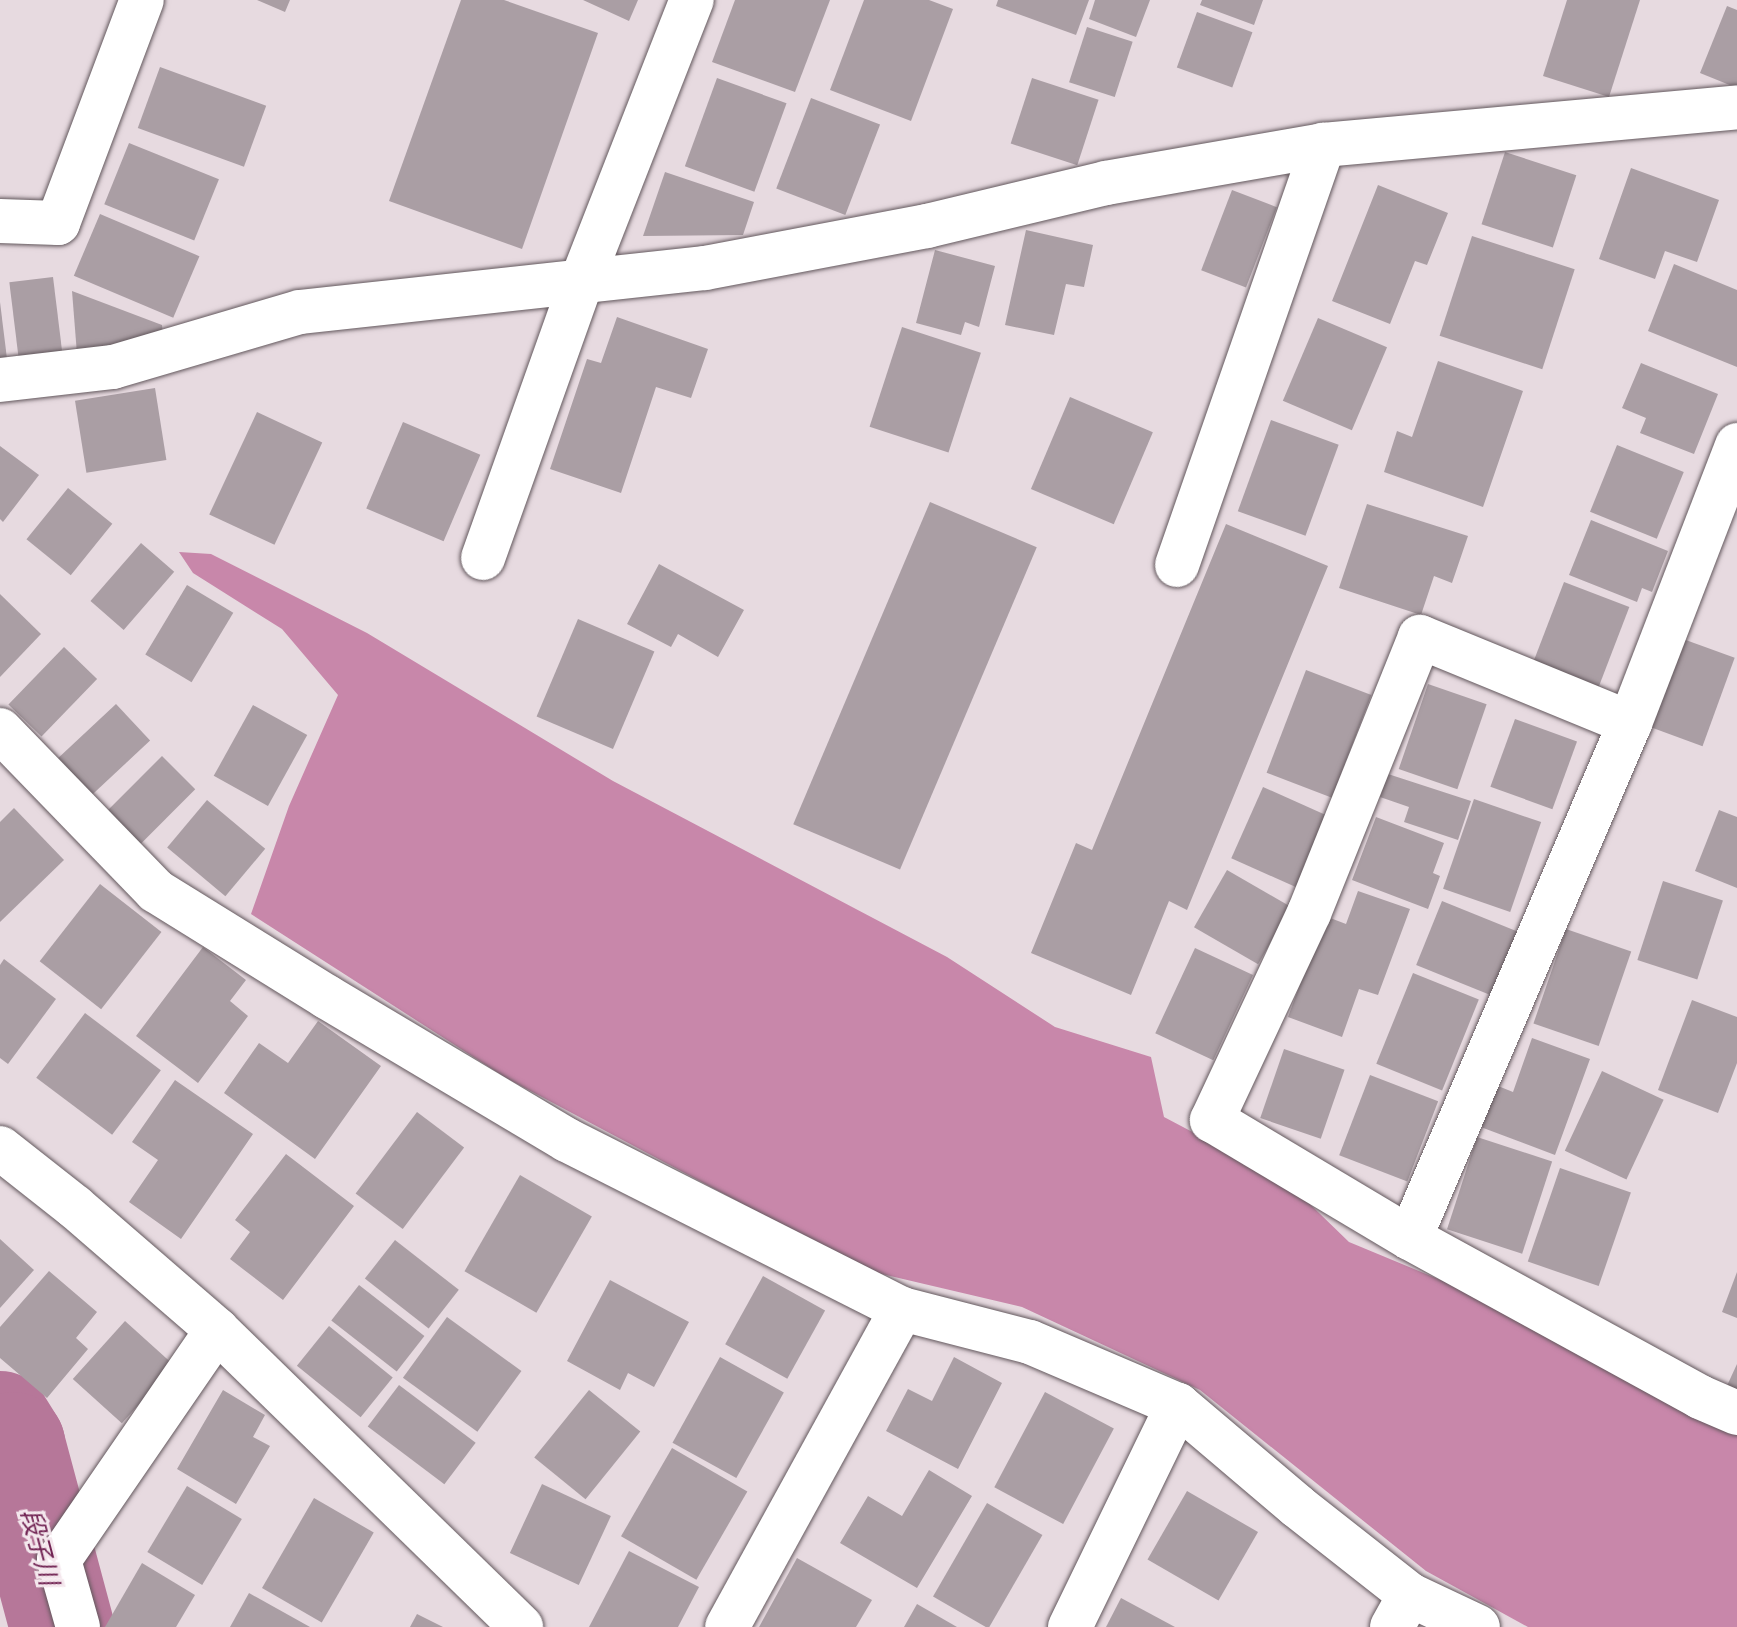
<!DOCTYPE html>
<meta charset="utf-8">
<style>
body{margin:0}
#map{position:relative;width:1737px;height:1627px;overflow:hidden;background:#e7dae0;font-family:Merriweather,"Noto Sans JP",serif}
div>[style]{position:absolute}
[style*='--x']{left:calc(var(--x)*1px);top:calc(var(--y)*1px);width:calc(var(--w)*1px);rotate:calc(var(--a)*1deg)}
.forest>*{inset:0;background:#c887aa}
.river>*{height:104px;margin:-52px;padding:0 52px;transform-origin:52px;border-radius:52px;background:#b67799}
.building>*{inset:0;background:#aa9ea4;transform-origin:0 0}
.roads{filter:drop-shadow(0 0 2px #63585d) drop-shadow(0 0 2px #63585d)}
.minor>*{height:44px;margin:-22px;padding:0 22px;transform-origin:22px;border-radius:22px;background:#fff}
span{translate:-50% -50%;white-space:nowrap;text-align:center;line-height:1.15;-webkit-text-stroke:6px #f4e7ed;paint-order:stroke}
.water-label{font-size:26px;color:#722554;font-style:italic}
</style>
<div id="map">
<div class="forest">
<i style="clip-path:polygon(179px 552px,211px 554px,367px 633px,613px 781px,947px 957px,1055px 1027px,1151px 1057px,1164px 1117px,1287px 1182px,1349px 1242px,1508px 1308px,1737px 1435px,1737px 1627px,1528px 1627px,1426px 1571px,1200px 1390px,1022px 1307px,869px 1271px,506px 1078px,251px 914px,289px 806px,338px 695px,282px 629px,193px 573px)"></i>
</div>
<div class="river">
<i style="--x:0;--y:1423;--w:25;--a:58"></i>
<i style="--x:13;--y:1444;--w:189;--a:75"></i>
</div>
<div class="building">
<i style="clip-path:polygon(257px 0,290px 0,285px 12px)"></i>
<i style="clip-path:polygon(461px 0,504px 0,598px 33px,522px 249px,389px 201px)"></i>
<i style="clip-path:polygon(583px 0,638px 0,629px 21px)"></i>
<i style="clip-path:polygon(735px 0,830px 0,795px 92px,712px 62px)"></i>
<i style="clip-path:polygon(864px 0,929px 0,953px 9px,911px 121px,830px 90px)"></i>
<i style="clip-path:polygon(998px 0,1089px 0,1076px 35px,996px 6px)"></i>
<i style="clip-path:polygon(1095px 0,1150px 0,1136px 37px,1089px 19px)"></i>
<i style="clip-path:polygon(1202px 0,1263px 0,1254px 25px,1200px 5px)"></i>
<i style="clip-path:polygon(1567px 0,1640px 0,1609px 97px,1543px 76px)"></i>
<i style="clip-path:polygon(1727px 6px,1737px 10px,1737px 88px,1700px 73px)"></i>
<i style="left:1197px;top:12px;width:59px;height:59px;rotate:20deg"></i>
<i style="left:1087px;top:27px;width:48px;height:58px;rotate:18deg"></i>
<i style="left:160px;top:67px;width:113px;height:65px;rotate:20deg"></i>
<i style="left:717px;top:78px;width:74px;height:94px;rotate:20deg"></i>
<i style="left:1032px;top:78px;width:70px;height:69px;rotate:18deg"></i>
<i style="left:811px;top:98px;width:74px;height:97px;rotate:21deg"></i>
<i style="left:129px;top:143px;width:97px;height:66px;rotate:22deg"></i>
<i style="left:1505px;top:152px;width:75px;height:76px;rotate:18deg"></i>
<i style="clip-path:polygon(1631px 168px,1719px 200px,1697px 262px,1665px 251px,1655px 279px,1599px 259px)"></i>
<i style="clip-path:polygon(665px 172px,754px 202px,743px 235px,643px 236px)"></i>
<i style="clip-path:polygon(1378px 185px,1448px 213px,1427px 265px,1415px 261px,1390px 324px,1332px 301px)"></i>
<i style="left:1232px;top:190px;width:48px;height:86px;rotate:21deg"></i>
<i style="left:100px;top:214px;width:108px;height:67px;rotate:23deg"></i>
<i style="clip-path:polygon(1026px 230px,1093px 245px,1084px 287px,1066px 284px,1054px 335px,1005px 325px)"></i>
<i style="left:1472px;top:236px;width:108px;height:105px;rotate:18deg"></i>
<i style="clip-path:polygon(935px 250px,995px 266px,979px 327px,965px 322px,961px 335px,916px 323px)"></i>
<i style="clip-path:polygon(1674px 264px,1737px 290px,1737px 367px,1648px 331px)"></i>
<i style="left:53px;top:277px;width:79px;height:44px;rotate:83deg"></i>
<i style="clip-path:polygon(72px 291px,162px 325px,164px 345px,77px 354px)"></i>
<i style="clip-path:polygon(0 302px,8px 367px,0 368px)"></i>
<i style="clip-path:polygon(617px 317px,708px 349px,691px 398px,656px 387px,621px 493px,550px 469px,587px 359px,601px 363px)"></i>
<i style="left:1318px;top:318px;width:75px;height:90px;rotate:23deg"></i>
<i style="left:902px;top:327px;width:83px;height:105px;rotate:18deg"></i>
<i style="clip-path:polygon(1438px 361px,1523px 391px,1483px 507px,1384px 472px,1397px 431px,1412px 437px)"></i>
<i style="clip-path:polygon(1641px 363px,1718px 394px,1694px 454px,1640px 433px,1646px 418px,1622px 408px)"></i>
<i style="left:155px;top:388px;width:73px;height:81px;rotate:81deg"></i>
<i style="left:1070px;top:397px;width:90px;height:100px;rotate:23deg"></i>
<i style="left:257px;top:412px;width:72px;height:113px;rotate:25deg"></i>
<i style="left:1271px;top:420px;width:72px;height:97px;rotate:20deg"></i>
<i style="left:403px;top:422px;width:84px;height:94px;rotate:23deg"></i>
<i style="left:1617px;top:445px;width:72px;height:72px;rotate:22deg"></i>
<i style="clip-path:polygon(0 446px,39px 475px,3px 522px,0 519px)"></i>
<i style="left:68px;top:488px;width:57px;height:66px;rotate:39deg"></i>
<i style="left:930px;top:502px;width:116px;height:350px;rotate:23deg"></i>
<i style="clip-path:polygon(1367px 504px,1468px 536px,1452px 583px,1434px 576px,1421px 615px,1339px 588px)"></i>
<i style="clip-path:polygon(1591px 520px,1668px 551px,1652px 592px,1642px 588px,1637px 602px,1569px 575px)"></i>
<i style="clip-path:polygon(1226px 524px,1328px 566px,1187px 910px,1169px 901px,1131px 995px,1031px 953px,1076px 843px,1092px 850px)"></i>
<i style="left:141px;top:543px;width:44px;height:77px;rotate:41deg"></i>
<i style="clip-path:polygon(659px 564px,744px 610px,718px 657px,678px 634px,671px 647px,627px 624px)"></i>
<i style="left:1564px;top:582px;width:70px;height:87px;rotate:21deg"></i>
<i style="left:187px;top:585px;width:54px;height:81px;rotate:31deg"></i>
<i style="clip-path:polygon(0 594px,41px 634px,0 677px)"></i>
<i style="left:578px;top:619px;width:83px;height:106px;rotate:23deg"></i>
<i style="left:1683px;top:639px;width:55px;height:94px;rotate:20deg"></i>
<i style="left:64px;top:647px;width:46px;height:80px;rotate:44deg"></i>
<i style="left:1306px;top:670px;width:70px;height:110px;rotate:21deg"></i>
<i style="left:1428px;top:684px;width:62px;height:90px;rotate:19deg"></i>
<i style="left:116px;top:704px;width:50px;height:79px;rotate:47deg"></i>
<i style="left:253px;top:705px;width:62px;height:81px;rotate:29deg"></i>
<i style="left:1515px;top:719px;width:66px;height:72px;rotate:20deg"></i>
<i style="left:162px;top:756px;width:47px;height:78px;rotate:45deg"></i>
<i style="clip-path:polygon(1388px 774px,1471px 801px,1458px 840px,1404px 822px,1409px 807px,1380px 797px)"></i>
<i style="left:1263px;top:787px;width:73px;height:78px;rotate:24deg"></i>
<i style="left:1474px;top:799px;width:71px;height:95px;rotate:19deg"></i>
<i style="left:207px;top:800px;width:76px;height:62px;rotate:40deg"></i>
<i style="clip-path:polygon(14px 808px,64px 860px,0 922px,0 822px)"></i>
<i style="clip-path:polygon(1719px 810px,1737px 817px,1737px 888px,1695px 871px)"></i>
<i style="clip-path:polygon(1376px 817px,1444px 843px,1433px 873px,1440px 876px,1428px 909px,1352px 880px)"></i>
<i style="left:1227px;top:870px;width:74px;height:66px;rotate:30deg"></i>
<i style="left:1663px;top:881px;width:63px;height:83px;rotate:18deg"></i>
<i style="left:100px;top:884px;width:78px;height:98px;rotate:38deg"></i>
<i style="clip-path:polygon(1358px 891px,1410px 909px,1378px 995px,1359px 989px,1342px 1037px,1288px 1017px,1325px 916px,1346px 924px)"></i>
<i style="left:1442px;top:901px;width:82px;height:69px;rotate:22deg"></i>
<i style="left:1566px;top:929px;width:69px;height:100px;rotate:19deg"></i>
<i style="clip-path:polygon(203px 947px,246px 980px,230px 1001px,248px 1016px,198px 1083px,136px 1036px)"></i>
<i style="left:1195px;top:948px;width:64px;height:94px;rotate:25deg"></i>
<i style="clip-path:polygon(4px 959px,56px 999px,8px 1064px,0 1058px,0 965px)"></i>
<i style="left:1413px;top:973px;width:71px;height:98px;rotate:22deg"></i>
<i style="clip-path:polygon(1692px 1000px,1737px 1017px,1737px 1063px,1718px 1113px,1658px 1090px)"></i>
<i style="left:85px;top:1013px;width:95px;height:81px;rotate:37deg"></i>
<i style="clip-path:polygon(318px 1021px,381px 1066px,315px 1159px,224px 1093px,259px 1043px,288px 1063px)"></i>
<i style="clip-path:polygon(1532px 1038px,1590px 1059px,1555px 1155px,1478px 1126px,1493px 1084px,1513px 1092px)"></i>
<i style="left:1284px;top:1049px;width:64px;height:73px;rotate:19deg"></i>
<i style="left:1602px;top:1071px;width:68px;height:88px;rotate:25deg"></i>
<i style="left:1370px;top:1075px;width:73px;height:86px;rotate:21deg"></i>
<i style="clip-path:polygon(175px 1080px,253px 1134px,181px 1239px,129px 1202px,158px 1160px,132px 1142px)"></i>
<i style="left:417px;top:1112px;width:59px;height:102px;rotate:37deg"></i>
<i style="left:1477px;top:1137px;width:79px;height:97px;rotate:18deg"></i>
<i style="clip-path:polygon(286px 1154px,354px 1206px,283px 1300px,230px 1259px,250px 1232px,235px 1220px)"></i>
<i style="left:1560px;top:1168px;width:75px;height:99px;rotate:19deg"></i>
<i style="left:520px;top:1175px;width:83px;height:111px;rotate:30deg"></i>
<i style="clip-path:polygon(0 1239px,34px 1270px,0 1308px)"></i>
<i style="left:395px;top:1240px;width:81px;height:49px;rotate:38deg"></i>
<i style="clip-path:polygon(49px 1271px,97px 1312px,76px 1338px,88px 1349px,47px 1398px,0 1358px,0 1327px)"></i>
<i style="clip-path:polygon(1737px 1272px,1737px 1318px,1722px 1312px)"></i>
<i style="left:763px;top:1276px;width:71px;height:78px;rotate:29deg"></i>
<i style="clip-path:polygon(610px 1280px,689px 1322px,654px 1387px,628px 1373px,620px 1390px,567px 1361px)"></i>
<i style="left:359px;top:1285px;width:83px;height:45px;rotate:38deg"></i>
<i style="left:447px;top:1317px;width:92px;height:75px;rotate:36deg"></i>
<i style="left:125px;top:1321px;width:66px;height:78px;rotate:42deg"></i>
<i style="left:329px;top:1326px;width:82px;height:51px;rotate:39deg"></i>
<i style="left:720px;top:1357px;width:73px;height:98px;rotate:29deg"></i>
<i style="clip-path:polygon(954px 1357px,1002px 1383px,958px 1469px,886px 1431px,908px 1389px,932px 1401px)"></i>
<i style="clip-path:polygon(1737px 1364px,1737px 1395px,1725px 1390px)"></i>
<i style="left:399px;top:1385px;width:96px;height:52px;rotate:37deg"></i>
<i style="clip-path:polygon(223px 1390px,265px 1415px,253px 1437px,270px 1446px,236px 1504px,177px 1469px)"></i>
<i style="left:589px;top:1390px;width:66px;height:87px;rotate:39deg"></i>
<i style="left:1045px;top:1392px;width:78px;height:108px;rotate:28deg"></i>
<i style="left:672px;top:1448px;width:87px;height:102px;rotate:30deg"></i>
<i style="clip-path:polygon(929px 1470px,972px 1496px,917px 1588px,840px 1543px,868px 1496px,902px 1516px)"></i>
<i style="left:542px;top:1484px;width:76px;height:76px;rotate:25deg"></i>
<i style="left:187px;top:1486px;width:64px;height:77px;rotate:31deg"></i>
<i style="left:1187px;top:1491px;width:82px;height:79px;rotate:30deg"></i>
<i style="left:314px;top:1498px;width:69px;height:104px;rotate:30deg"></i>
<i style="left:987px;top:1503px;width:64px;height:108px;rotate:30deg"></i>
<i style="clip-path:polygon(629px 1551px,699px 1587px,678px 1627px,589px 1627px)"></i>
<i style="clip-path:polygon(797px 1558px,872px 1600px,856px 1627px,759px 1627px)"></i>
<i style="clip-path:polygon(142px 1563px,195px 1595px,176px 1627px,105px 1627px)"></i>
<i style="clip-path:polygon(249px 1593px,310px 1627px,230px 1627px)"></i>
<i style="clip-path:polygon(1121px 1598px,1175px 1627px,1106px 1627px)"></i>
<i style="clip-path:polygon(917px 1604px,957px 1627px,904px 1627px)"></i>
<i style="clip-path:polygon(417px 1614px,443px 1627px,410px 1627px)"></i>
</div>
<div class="roads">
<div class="minor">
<i style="--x:0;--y:221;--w:58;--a:2"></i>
<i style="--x:58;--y:223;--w:238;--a:-69.4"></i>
<i style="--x:0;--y:380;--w:114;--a:-6.6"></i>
<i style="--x:113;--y:367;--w:195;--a:-16.4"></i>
<i style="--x:300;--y:312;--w:407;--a:-6.2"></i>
<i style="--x:705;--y:268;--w:226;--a:-10.7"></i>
<i style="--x:927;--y:226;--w:184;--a:-13.5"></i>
<i style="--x:1106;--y:183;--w:220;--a:-9.9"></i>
<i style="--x:1323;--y:145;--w:416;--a:-5.2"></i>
<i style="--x:483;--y:558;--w:295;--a:-70.4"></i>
<i style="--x:582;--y:280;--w:301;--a:-68.6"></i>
<i style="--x:1177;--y:565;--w:445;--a:-70.8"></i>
<i style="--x:1630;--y:723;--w:227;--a:-157.7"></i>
<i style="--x:1420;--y:637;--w:297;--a:111.9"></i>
<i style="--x:1309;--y:913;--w:229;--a:115.1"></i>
<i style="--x:1212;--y:1120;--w:230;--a:30.8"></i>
<i style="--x:1410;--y:1238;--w:331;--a:28.7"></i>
<i style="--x:1700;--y:1397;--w:40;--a:23.4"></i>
<i style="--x:0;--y:730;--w:224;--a:45.9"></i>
<i style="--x:156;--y:891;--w:201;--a:31.8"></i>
<i style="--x:327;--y:997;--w:279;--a:30.8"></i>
<i style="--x:567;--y:1140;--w:375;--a:26.8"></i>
<i style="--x:902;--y:1309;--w:132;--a:14.5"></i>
<i style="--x:1030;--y:1342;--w:161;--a:23.1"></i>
<i style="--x:1178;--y:1405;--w:156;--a:40.3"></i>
<i style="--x:1297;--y:1506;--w:144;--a:38.2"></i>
<i style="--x:0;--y:1148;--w:95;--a:38.2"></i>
<i style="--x:75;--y:1207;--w:188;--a:40.9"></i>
<i style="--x:217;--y:1330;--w:425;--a:44.3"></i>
<i style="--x:1410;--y:1238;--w:560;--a:-66.87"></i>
<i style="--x:1630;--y:723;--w:298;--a:-68.9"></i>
<i style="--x:78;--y:1627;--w:70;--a:-105.8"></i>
<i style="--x:59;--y:1560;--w:279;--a:-55.5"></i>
<i style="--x:727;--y:1627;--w:363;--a:-61.2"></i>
<i style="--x:1070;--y:1627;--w:247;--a:-64.1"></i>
<i style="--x:1392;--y:1627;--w:37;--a:-61"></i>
<i style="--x:1410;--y:1595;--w:75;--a:25.2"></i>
</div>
</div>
<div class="water-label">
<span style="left:40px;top:1547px;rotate:75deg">段子川</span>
</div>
</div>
